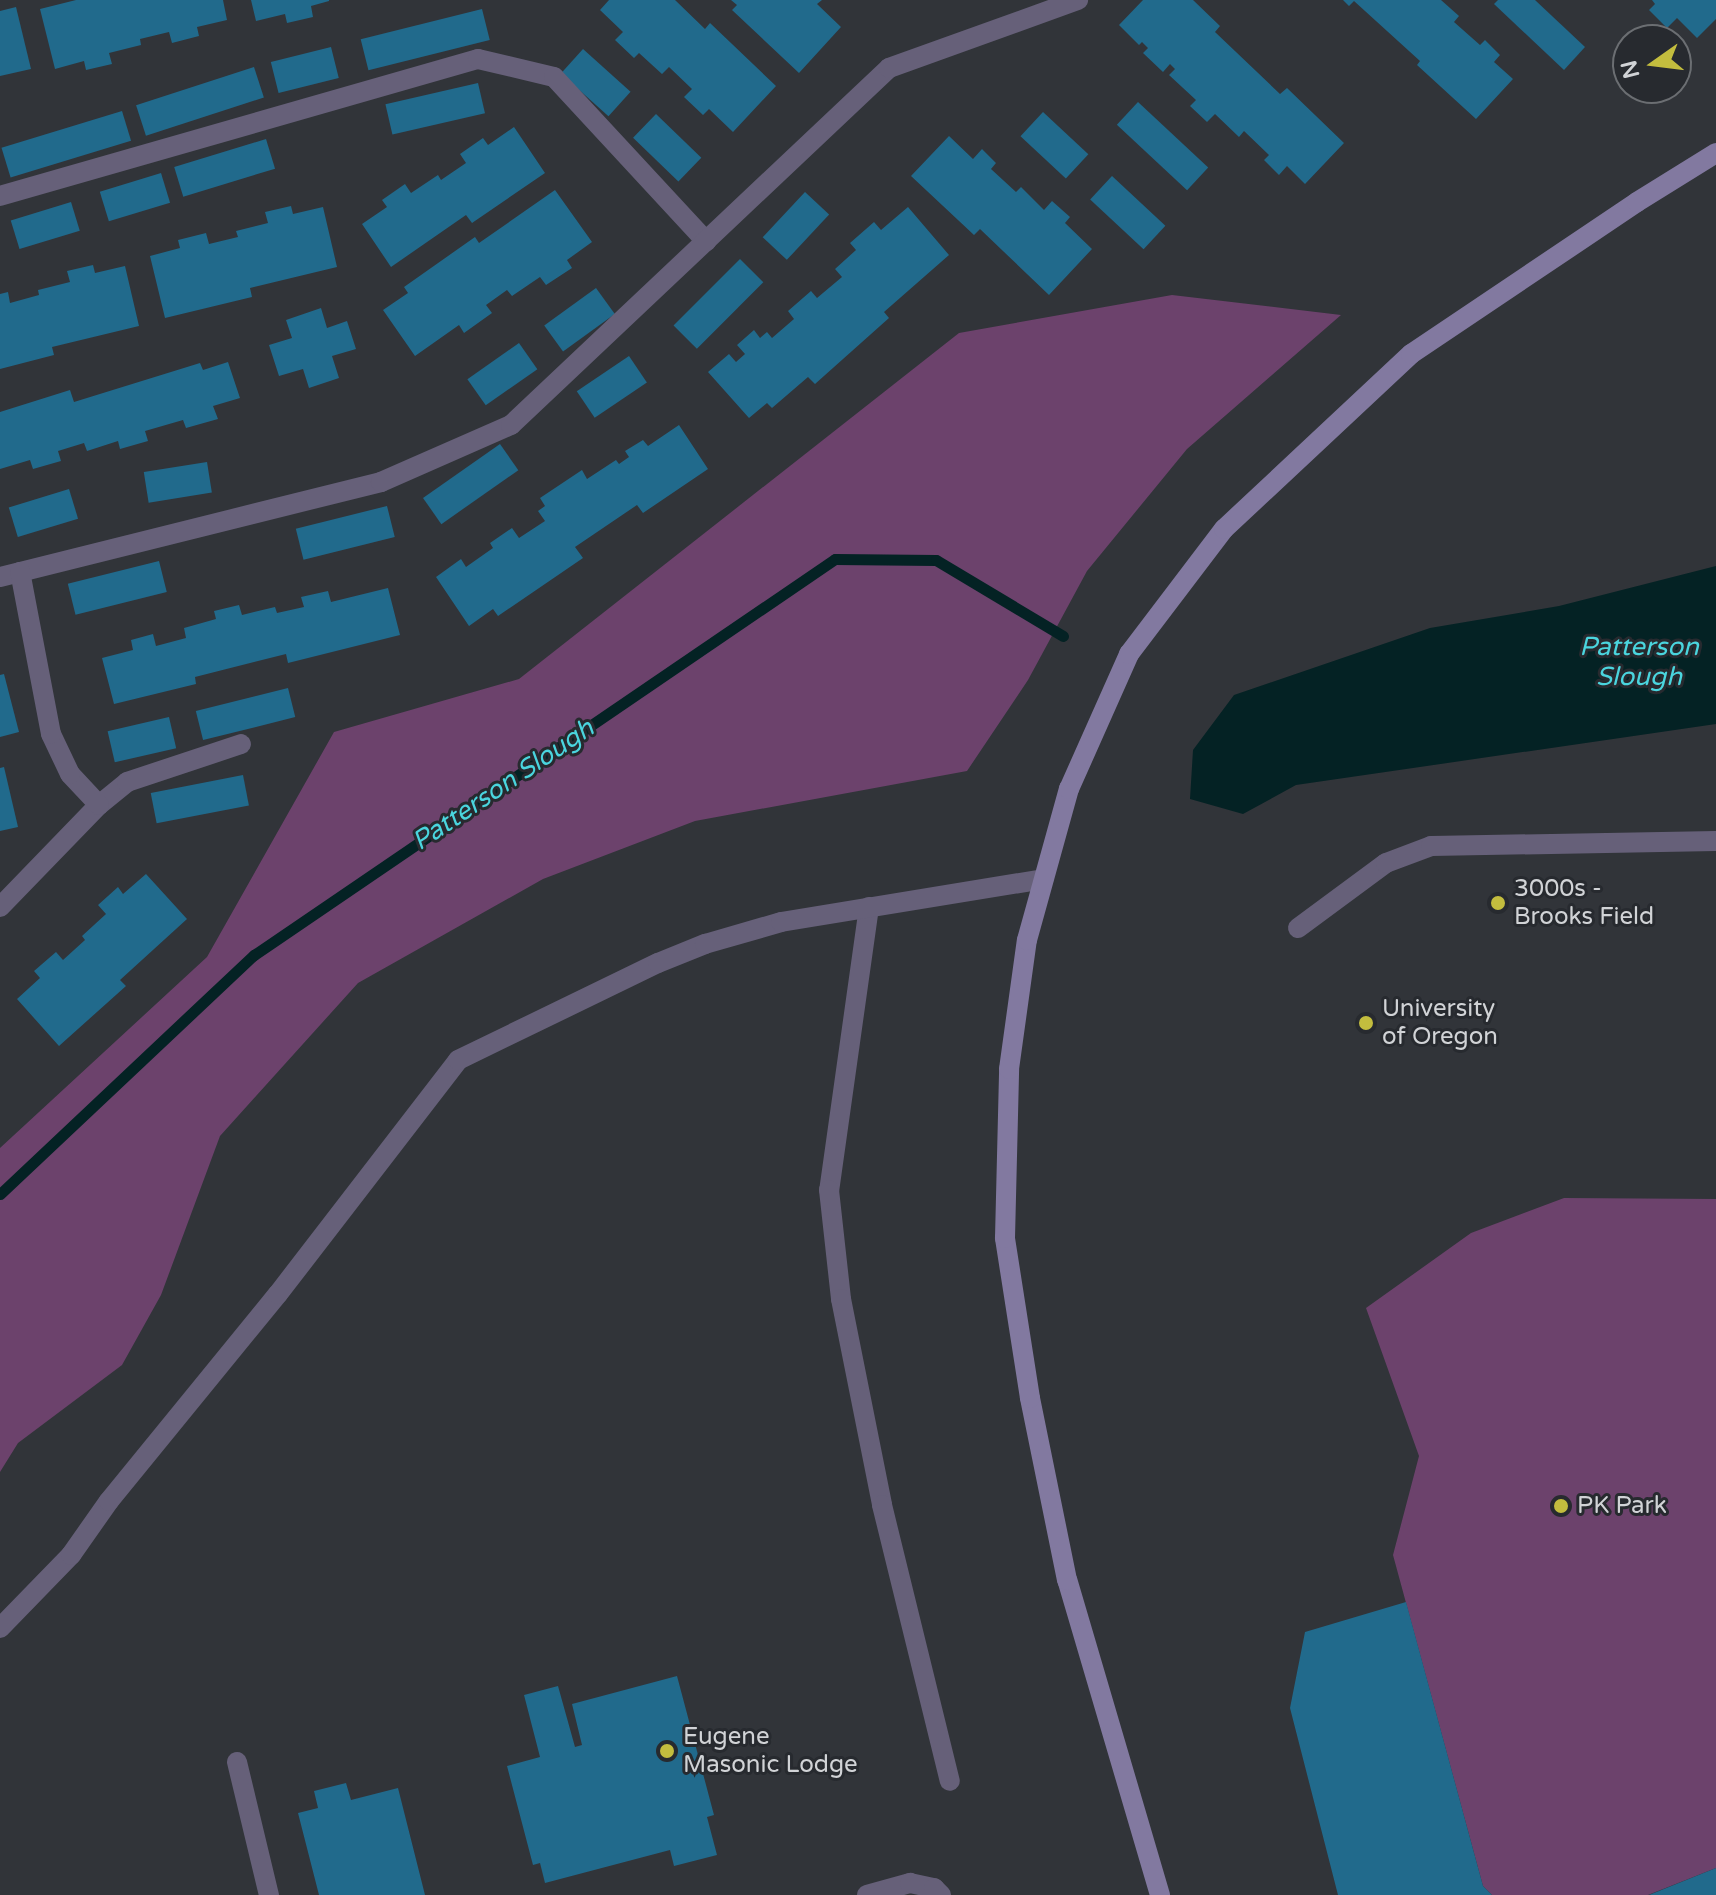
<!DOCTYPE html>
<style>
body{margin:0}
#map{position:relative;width:1716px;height:1895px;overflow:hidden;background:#313439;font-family:"Varela Round",sans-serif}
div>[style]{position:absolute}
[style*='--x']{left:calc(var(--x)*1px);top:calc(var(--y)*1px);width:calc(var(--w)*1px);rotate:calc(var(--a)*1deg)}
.green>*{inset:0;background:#6c426c}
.water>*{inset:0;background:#042224}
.stream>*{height:11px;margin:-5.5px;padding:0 5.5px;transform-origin:5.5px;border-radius:5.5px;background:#042224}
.building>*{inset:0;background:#216a8c;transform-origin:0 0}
.lane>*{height:20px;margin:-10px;padding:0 10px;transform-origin:10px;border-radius:10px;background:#666079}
.secondary>*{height:20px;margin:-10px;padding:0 10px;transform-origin:10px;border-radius:10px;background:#8279a0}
.dots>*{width:22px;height:22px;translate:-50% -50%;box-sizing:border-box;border:4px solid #272a2f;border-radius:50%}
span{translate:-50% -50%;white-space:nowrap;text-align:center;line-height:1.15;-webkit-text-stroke:6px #272a2f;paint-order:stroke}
.poi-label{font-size:24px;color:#d1d3d6}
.left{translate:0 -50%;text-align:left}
.water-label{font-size:26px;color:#4ad5de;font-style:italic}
.north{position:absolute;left:1612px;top:24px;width:80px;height:80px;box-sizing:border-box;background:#272a2f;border:2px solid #6b6e72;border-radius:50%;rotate:256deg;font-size:22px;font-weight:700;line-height:32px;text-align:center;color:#d1d3d6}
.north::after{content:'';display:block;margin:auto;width:28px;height:36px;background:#c3bd3e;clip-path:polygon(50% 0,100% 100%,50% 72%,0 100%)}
</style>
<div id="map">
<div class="green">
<i style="clip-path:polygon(1172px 295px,1341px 315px,1187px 449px,1087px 571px,1028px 680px,967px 771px,695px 821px,543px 879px,358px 983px,220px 1136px,161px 1295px,122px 1365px,18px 1443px,0 1472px,0 1148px,207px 957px,334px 732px,519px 679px,959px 333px)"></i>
<i style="clip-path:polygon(1564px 1198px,1716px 1199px,1716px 1868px,1648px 1895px,1492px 1895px,1483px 1886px,1393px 1555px,1419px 1456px,1366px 1308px,1471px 1233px)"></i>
</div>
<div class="water">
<i style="clip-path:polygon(1716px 566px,1716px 724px,1296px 785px,1243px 814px,1190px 799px,1193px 750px,1234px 695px,1430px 628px,1559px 606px)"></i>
</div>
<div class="stream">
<i style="--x:0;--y:1194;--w:349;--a:-43.3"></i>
<i style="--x:254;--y:955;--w:703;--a:-34.28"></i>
<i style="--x:835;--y:559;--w:101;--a:0.6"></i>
<i style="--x:936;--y:560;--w:148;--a:30.9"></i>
</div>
<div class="building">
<i style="clip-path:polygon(76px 0,223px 0,227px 20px,197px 27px,199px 36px,172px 43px,169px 32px,140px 39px,141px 45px,109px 53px,112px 64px,86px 70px,84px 61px,55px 69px,40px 9px)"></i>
<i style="clip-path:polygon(251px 0,329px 0,329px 1px,311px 6px,313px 17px,287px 23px,285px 14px,256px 21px)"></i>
<i style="clip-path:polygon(609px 0,675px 0,705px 29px,710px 23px,776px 86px,733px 132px,709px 109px,703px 115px,684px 97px,692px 89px,669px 67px,662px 74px,639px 53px,634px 58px,615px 40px,623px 32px,600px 10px)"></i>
<i style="clip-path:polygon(731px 0,822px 0,817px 4px,841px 27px,799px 73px,732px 10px,737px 5px)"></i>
<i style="clip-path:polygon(1143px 0,1193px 0,1220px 26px,1215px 32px,1280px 94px,1287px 88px,1344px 143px,1305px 184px,1287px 166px,1279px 175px,1264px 160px,1269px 155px,1244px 131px,1239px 137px,1215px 114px,1207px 122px,1190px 106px,1196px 100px,1169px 75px,1175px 69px,1170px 64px,1163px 72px,1143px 53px,1148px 48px,1142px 42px,1139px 45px,1119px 25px)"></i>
<i style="clip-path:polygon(1343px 0,1441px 0,1459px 16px,1454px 22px,1480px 45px,1485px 40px,1500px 55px,1494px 62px,1513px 79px,1476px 119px,1417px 65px,1420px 61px,1354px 1px,1349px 6px)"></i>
<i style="clip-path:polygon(1498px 0,1535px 0,1585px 47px,1564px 70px,1494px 4px)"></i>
<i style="clip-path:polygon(1652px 0,1716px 0,1716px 19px,1697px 38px,1677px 18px,1667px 28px,1649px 10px,1655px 4px)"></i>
<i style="clip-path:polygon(16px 7px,31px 69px,0 76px,0 11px)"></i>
<i style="left:482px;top:9px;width:32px;height:125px;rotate:76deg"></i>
<i style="left:331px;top:47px;width:32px;height:62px;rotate:76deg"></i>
<i style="left:583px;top:49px;width:64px;height:33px;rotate:42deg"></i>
<i style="left:254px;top:67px;width:32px;height:124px;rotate:72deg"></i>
<i style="left:478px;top:83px;width:31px;height:95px;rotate:77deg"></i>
<i style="left:1138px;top:102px;width:96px;height:31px;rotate:43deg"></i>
<i style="left:122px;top:111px;width:31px;height:126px;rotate:73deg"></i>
<i style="left:1043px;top:112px;width:62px;height:33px;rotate:43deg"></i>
<i style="left:656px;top:114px;width:63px;height:33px;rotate:44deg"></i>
<i style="clip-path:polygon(514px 127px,545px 173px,472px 223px,466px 215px,391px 267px,362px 224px,387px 207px,382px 200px,405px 184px,411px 193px,438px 175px,441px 180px,466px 163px,460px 154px,483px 138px,488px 145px)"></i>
<i style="clip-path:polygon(949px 136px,973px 159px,982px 149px,996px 163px,991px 169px,1016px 192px,1021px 187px,1044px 210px,1052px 201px,1070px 217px,1065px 223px,1092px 249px,1049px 295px,980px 229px,974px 235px,911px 176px)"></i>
<i style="left:266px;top:139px;width:31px;height:96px;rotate:73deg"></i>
<i style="left:161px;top:173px;width:31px;height:64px;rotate:73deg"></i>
<i style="left:1112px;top:176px;width:73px;height:32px;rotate:43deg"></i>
<i style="clip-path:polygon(555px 190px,592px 242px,567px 260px,572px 268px,546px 285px,540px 277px,512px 296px,507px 290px,486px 305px,492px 313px,464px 333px,459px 325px,415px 356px,383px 310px,408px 293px,404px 287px,475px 237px,479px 243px)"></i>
<i style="left:805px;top:192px;width:33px;height:62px;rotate:43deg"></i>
<i style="left:71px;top:202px;width:30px;height:63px;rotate:73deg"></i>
<i style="clip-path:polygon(291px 206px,293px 214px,323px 207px,337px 267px,250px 288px,252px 297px,165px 318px,150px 256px,180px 248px,178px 240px,206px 233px,209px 244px,238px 237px,236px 231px,268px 223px,265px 212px)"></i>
<i style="clip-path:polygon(908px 207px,949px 255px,884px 312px,889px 318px,815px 384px,808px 377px,772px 408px,767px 403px,749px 418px,708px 372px,729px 354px,736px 362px,745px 354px,737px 345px,754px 330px,760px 338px,767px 332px,772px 338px,794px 319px,788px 311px,811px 291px,817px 298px,842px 277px,835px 269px,856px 250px,850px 243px,874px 222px,881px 230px)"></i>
<i style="left:740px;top:259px;width:33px;height:94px;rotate:45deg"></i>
<i style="clip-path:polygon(93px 265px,95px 273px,125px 266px,139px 326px,52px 347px,54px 355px,0 369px,0 294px,8px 292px,10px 303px,39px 295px,38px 290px,70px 282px,67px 271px)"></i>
<i style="left:596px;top:288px;width:32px;height:64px;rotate:54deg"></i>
<i style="clip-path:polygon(321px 308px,327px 328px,347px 321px,356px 349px,332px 356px,339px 378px,309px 388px,303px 369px,279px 376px,269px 345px,292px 338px,286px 320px)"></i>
<i style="left:519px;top:343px;width:32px;height:63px;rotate:55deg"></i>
<i style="left:629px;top:356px;width:32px;height:63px;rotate:56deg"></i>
<i style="clip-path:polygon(228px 362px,240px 398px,213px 406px,218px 419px,186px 428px,183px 420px,145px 431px,148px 441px,120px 449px,118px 441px,87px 451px,84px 443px,58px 451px,61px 461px,33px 469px,30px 460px,0 469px,0 412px,70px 390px,74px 402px,200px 363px,203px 370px)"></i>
<i style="clip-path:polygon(679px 425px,708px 469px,643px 513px,637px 505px,575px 547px,583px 558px,498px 616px,493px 609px,469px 626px,436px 577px,461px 559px,466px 567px,493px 548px,490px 543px,512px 528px,519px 538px,545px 521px,538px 511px,545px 506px,540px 498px,582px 470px,587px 479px,616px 460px,619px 464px,629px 457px,625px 451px,643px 440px,648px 446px)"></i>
<i style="left:500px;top:444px;width:32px;height:94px;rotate:55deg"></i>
<i style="left:207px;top:462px;width:31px;height:64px;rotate:81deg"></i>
<i style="left:69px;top:489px;width:31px;height:63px;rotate:73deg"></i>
<i style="left:387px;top:506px;width:32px;height:94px;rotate:76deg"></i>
<i style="left:159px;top:561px;width:32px;height:94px;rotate:76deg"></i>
<i style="clip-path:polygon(388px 588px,400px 635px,288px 663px,286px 654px,195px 677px,196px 684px,114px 704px,102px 658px,133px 650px,131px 640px,153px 634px,156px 646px,186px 638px,184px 628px,216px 619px,214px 611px,239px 605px,242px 615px,275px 607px,277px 613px,304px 607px,301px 597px,328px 591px,331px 602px)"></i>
<i style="clip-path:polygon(4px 674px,19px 732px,0 737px,0 675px)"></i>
<i style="left:288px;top:688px;width:30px;height:95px;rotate:76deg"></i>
<i style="left:169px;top:717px;width:32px;height:63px;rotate:77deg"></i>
<i style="clip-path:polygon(4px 767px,18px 827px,0 831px,0 768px)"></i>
<i style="left:243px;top:775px;width:31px;height:94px;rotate:79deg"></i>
<i style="clip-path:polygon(146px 874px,187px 919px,120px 980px,126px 986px,59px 1046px,17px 999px,40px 978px,34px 971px,56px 952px,63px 960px,85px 940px,82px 936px,106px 914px,98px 905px,118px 887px,123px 894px)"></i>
<i style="clip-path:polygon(1406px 1602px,1483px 1886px,1492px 1895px,1338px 1895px,1290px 1708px,1305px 1632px)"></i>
<i style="clip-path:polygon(677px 1676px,714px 1815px,707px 1817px,717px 1855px,674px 1866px,670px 1850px,545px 1883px,540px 1863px,533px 1865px,507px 1766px,540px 1757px,524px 1695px,558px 1686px,575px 1747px,582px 1745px,572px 1704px)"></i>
<i style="clip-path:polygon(346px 1783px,351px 1800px,398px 1788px,425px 1895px,319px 1895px,298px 1813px,318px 1808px,314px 1791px)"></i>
<i style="clip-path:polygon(1716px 1868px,1716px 1895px,1649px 1895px)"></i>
</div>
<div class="lane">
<i style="--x:0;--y:196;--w:497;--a:-16"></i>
<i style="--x:478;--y:59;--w:78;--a:13.3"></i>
<i style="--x:554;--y:77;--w:224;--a:47.2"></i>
<i style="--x:0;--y:577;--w:393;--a:-14"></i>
<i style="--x:381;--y:482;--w:142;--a:-23.7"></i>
<i style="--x:511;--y:425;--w:520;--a:-43.36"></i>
<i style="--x:889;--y:68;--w:201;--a:-19.8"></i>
<i style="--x:99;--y:805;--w:36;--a:-39"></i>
<i style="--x:127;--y:782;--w:120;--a:-18.4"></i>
<i style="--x:0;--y:907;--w:142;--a:-45.9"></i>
<i style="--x:99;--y:805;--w:42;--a:-133.1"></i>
<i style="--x:70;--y:774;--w:44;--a:-115.4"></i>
<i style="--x:51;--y:734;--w:165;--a:-100.8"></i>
<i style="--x:869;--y:907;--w:286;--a:98"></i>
<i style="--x:829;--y:1190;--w:110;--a:83.7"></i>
<i style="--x:841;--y:1299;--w:210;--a:78.7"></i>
<i style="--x:882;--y:1505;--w:284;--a:76.2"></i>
<i style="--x:1298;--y:928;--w:109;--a:-36.5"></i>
<i style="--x:1386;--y:863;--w:48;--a:-20.7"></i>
<i style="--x:1431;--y:846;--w:285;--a:-1"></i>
<i style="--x:0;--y:1628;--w:102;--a:-45.8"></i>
<i style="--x:71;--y:1555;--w:66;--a:-54.9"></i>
<i style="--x:109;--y:1501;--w:267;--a:-50.8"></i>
<i style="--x:278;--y:1294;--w:295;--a:-52.4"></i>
<i style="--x:458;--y:1060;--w:222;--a:-25.9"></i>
<i style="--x:658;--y:963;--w:51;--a:-22"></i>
<i style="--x:705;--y:944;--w:79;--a:-16.1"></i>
<i style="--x:781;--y:922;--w:266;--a:-9.3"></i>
<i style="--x:237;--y:1762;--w:137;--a:76.5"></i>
<i style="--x:867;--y:1895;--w:45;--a:-15.6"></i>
<i style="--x:910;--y:1883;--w:25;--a:12"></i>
<i style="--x:934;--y:1888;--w:10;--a:45"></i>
</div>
<div class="secondary">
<i style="--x:1160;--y:1895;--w:328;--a:-106.4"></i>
<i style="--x:1067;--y:1580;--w:186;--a:-101.5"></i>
<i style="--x:1030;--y:1398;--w:162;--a:-98.9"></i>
<i style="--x:1005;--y:1238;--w:169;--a:-88.6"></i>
<i style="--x:1009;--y:1069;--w:130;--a:-82.1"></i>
<i style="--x:1027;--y:940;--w:157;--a:-74.5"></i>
<i style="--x:1069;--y:789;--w:148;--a:-66"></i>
<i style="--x:1129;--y:654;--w:157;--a:-52.8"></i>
<i style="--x:1224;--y:529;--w:256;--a:-43.1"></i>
<i style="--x:1411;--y:354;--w:272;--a:-33.9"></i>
<i style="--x:1637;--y:202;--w:93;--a:-31.8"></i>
</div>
<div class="dots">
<i style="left:1498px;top:903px;background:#c3bd3e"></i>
<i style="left:1366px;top:1023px;background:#c3bd3e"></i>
<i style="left:1561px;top:1506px;background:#c3bd3e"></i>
<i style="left:667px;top:1751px;background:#c3bd3e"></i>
</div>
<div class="poi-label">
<span class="left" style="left:1514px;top:903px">3000s -<br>Brooks Field</span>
<span class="left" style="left:1382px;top:1023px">University<br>of Oregon</span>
<span class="left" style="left:1577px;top:1506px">PK Park</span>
<span class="left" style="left:683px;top:1751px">Eugene<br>Masonic Lodge</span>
</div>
<div class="water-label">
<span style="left:1639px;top:662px">Patterson<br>Slough</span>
<span style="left:503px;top:785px;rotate:-34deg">Patterson Slough</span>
</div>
<div class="north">N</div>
</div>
